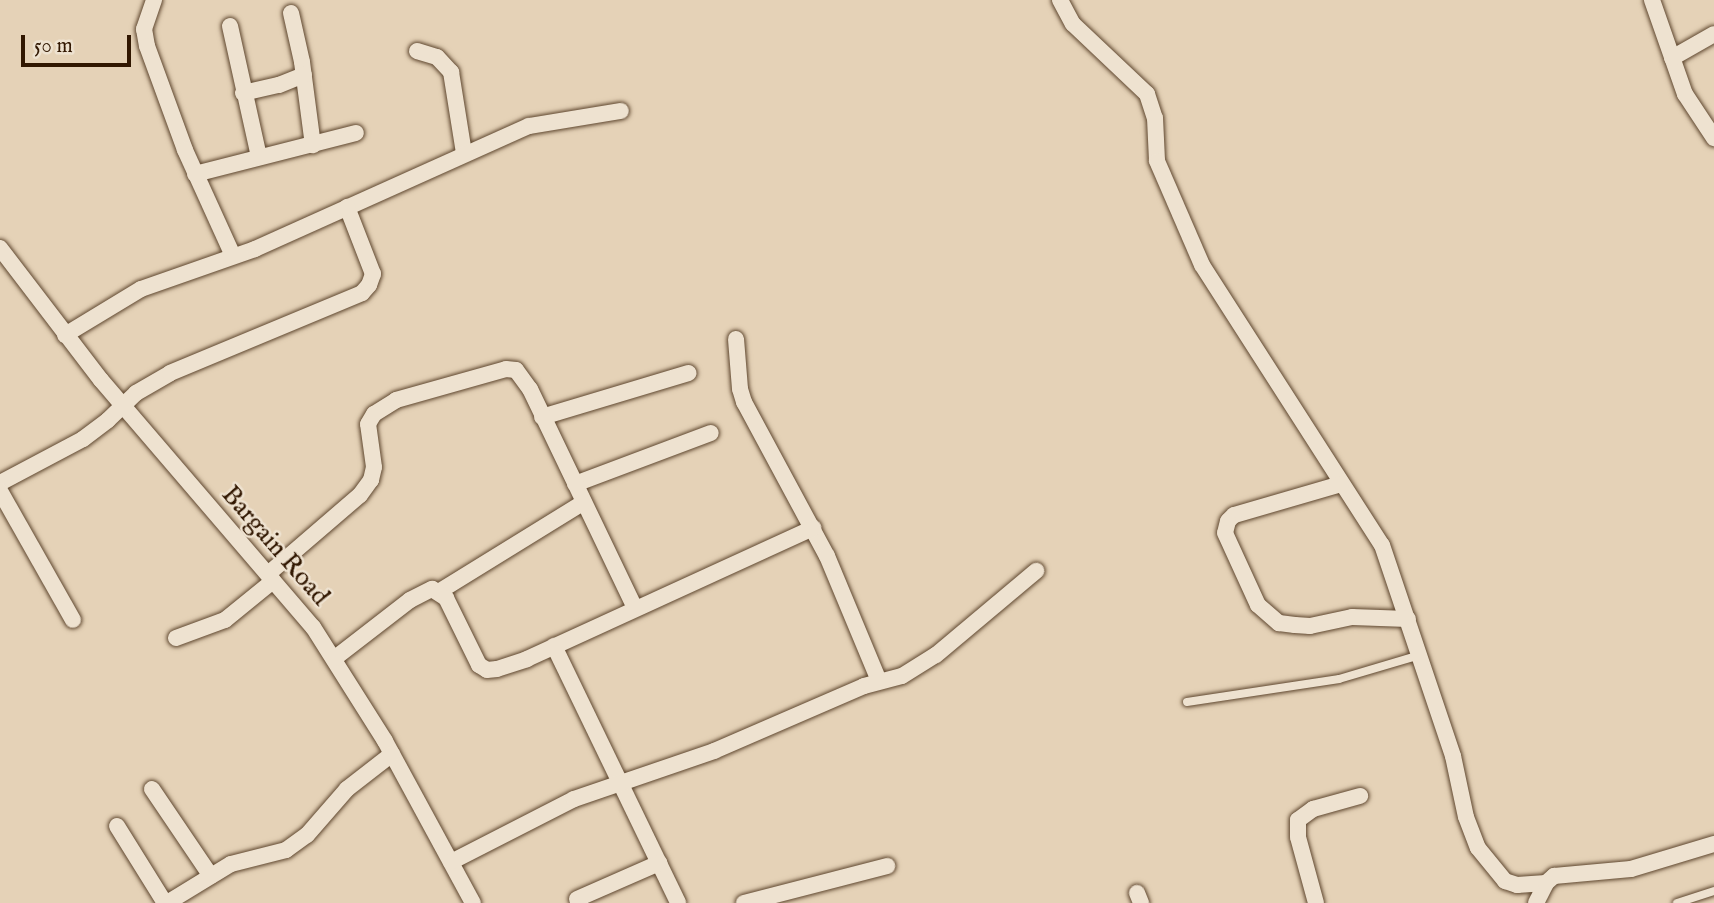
<!DOCTYPE html>
<style>
body{margin:0}
#map{position:relative;width:1714px;height:903px;overflow:hidden;background:#e5d2b7;font-family:"IM FELL English",serif}
div>[style]{position:absolute}
[style*='--x']{left:calc(var(--x)*1px);top:calc(var(--y)*1px);width:calc(var(--w)*1px);rotate:calc(var(--a)*1deg)}
.roads{filter:drop-shadow(0 0 2px #5e462e) drop-shadow(0 0 2px #5e462e)}
.lane>*{height:8px;margin:-4px;padding:0 4px;transform-origin:4px;border-radius:4px;background:#eee2d0}
.street>*{height:16px;margin:-8px;padding:0 8px;transform-origin:8px;border-radius:8px;background:#eee2d0}
span{translate:-50% -50%;white-space:nowrap;text-align:center;line-height:1.15;-webkit-text-stroke:5px #eee2d0;paint-order:stroke}
.street-label{font-size:26px;color:#311701}
.scale{position:absolute;left:21px;top:35px;width:110px;height:32px;box-sizing:border-box;border:4px solid #311701;border-top:0;padding-left:9px;font-size:21px;line-height:24px;white-space:nowrap;color:#311701;-webkit-text-stroke:5px #eee2d0;paint-order:stroke}
</style>
<div id="map">
<div class="roads">
<div class="lane">
<i style="--x:1187;--y:702;--w:154;--a:-8.6"></i>
<i style="--x:1339;--y:679;--w:84;--a:-16.5"></i>
<i style="--x:1677;--y:903;--w:39;--a:-18"></i>
</div>
<div class="street">
<i style="--x:154;--y:0;--w:31;--a:109"></i>
<i style="--x:144;--y:29;--w:17;--a:80"></i>
<i style="--x:147;--y:46;--w:111;--a:69.9"></i>
<i style="--x:185;--y:150;--w:116;--a:65.6"></i>
<i style="--x:1060;--y:0;--w:27;--a:62"></i>
<i style="--x:1073;--y:24;--w:102;--a:43.4"></i>
<i style="--x:1147;--y:94;--w:25;--a:72"></i>
<i style="--x:1155;--y:118;--w:43;--a:87.3"></i>
<i style="--x:1157;--y:161;--w:113;--a:66.6"></i>
<i style="--x:1202;--y:265;--w:333;--a:57.3"></i>
<i style="--x:1382;--y:545;--w:223;--a:71.4"></i>
<i style="--x:1453;--y:756;--w:62;--a:78"></i>
<i style="--x:1466;--y:817;--w:33;--a:69"></i>
<i style="--x:1478;--y:848;--w:43;--a:50.7"></i>
<i style="--x:1505;--y:881;--w:13;--a:18"></i>
<i style="--x:1517;--y:885;--w:29;--a:-4"></i>
<i style="--x:1652;--y:0;--w:100;--a:70.7"></i>
<i style="--x:1685;--y:94;--w:53;--a:56.6"></i>
<i style="--x:291;--y:13;--w:50;--a:77.3"></i>
<i style="--x:302;--y:62;--w:84;--a:82.5"></i>
<i style="--x:230;--y:26;--w:134;--a:77.5"></i>
<i style="--x:417;--y:51;--w:21;--a:17"></i>
<i style="--x:437;--y:57;--w:21;--a:47"></i>
<i style="--x:451;--y:72;--w:82;--a:80.9"></i>
<i style="--x:1672;--y:58;--w:48;--a:-29.7"></i>
<i style="--x:243;--y:93;--w:37;--a:-13"></i>
<i style="--x:279;--y:85;--w:27;--a:-22"></i>
<i style="--x:195;--y:174;--w:166;--a:-14.3"></i>
<i style="--x:0;--y:248;--w:166;--a:52.6"></i>
<i style="--x:101;--y:380;--w:326;--a:49.4"></i>
<i style="--x:313;--y:627;--w:135;--a:57.7"></i>
<i style="--x:385;--y:741;--w:184;--a:61.5"></i>
<i style="--x:65;--y:335;--w:89;--a:-31.2"></i>
<i style="--x:141;--y:289;--w:121;--a:-19.3"></i>
<i style="--x:255;--y:249;--w:300;--a:-24.2"></i>
<i style="--x:529;--y:126;--w:93;--a:-9.3"></i>
<i style="--x:736;--y:339;--w:50;--a:85.4"></i>
<i style="--x:740;--y:389;--w:14;--a:73"></i>
<i style="--x:744;--y:402;--w:175;--a:61.7"></i>
<i style="--x:827;--y:556;--w:135;--a:67.4"></i>
<i style="--x:542;--y:417;--w:153;--a:-16.7"></i>
<i style="--x:0;--y:483;--w:94;--a:-27.9"></i>
<i style="--x:83;--y:439;--w:31;--a:-37"></i>
<i style="--x:108;--y:420;--w:39;--a:-44"></i>
<i style="--x:136;--y:393;--w:39;--a:-30"></i>
<i style="--x:170;--y:373;--w:208;--a:-22.6"></i>
<i style="--x:362;--y:293;--w:11;--a:-49"></i>
<i style="--x:369;--y:285;--w:12;--a:-70"></i>
<i style="--x:373;--y:274;--w:72;--a:-111.2"></i>
<i style="--x:575;--y:484;--w:145;--a:-20.6"></i>
<i style="--x:1341;--y:484;--w:111;--a:163.8"></i>
<i style="--x:1234;--y:515;--w:8;--a:135"></i>
<i style="--x:1228;--y:521;--w:12;--a:104"></i>
<i style="--x:1225;--y:533;--w:79;--a:65.4"></i>
<i style="--x:1258;--y:605;--w:28;--a:41"></i>
<i style="--x:1279;--y:623;--w:16;--a:7"></i>
<i style="--x:1295;--y:625;--w:15;--a:4"></i>
<i style="--x:1310;--y:626;--w:43;--a:-12.1"></i>
<i style="--x:1352;--y:617;--w:56;--a:2"></i>
<i style="--x:0;--y:491;--w:148;--a:60.5"></i>
<i style="--x:268;--y:574;--w:121;--a:-40.7"></i>
<i style="--x:360;--y:495;--w:19;--a:-54"></i>
<i style="--x:371;--y:480;--w:13;--a:-77"></i>
<i style="--x:374;--y:467;--w:43;--a:-97.9"></i>
<i style="--x:368;--y:424;--w:12;--a:-59"></i>
<i style="--x:374;--y:414;--w:26;--a:-32"></i>
<i style="--x:396;--y:400;--w:114;--a:-15.7"></i>
<i style="--x:506;--y:369;--w:10;--a:6"></i>
<i style="--x:516;--y:370;--w:24;--a:54"></i>
<i style="--x:530;--y:389;--w:243;--a:64.4"></i>
<i style="--x:440;--y:591;--w:169;--a:-31.7"></i>
<i style="--x:176;--y:638;--w:52;--a:-20.2"></i>
<i style="--x:225;--y:620;--w:62;--a:-39.1"></i>
<i style="--x:554;--y:646;--w:285;--a:64.2"></i>
<i style="--x:335;--y:658;--w:95;--a:-37.7"></i>
<i style="--x:410;--y:600;--w:25;--a:-27"></i>
<i style="--x:432;--y:589;--w:17;--a:33"></i>
<i style="--x:446;--y:598;--w:75;--a:63.8"></i>
<i style="--x:479;--y:665;--w:9;--a:32"></i>
<i style="--x:487;--y:670;--w:10;--a:-6"></i>
<i style="--x:497;--y:669;--w:32;--a:-18"></i>
<i style="--x:527;--y:659;--w:315;--a:-24.6"></i>
<i style="--x:152;--y:789;--w:105;--a:55.9"></i>
<i style="--x:117;--y:826;--w:91;--a:58.1"></i>
<i style="--x:451;--y:862;--w:138;--a:-27.1"></i>
<i style="--x:574;--y:799;--w:148;--a:-18.9"></i>
<i style="--x:714;--y:751;--w:163;--a:-23.4"></i>
<i style="--x:864;--y:686;--w:39;--a:-15"></i>
<i style="--x:902;--y:676;--w:40;--a:-32"></i>
<i style="--x:936;--y:655;--w:131;--a:-40"></i>
<i style="--x:1137;--y:893;--w:11;--a:68"></i>
<i style="--x:577;--y:899;--w:90;--a:-23.7"></i>
<i style="--x:167;--y:903;--w:75;--a:-31.4"></i>
<i style="--x:231;--y:864;--w:57;--a:-14.3"></i>
<i style="--x:286;--y:850;--w:26;--a:-36"></i>
<i style="--x:307;--y:835;--w:61;--a:-49"></i>
<i style="--x:347;--y:789;--w:57;--a:-37.9"></i>
<i style="--x:744;--y:903;--w:148;--a:-14.5"></i>
<i style="--x:1316;--y:903;--w:68;--a:-105.3"></i>
<i style="--x:1298;--y:837;--w:17;--a:-90"></i>
<i style="--x:1298;--y:820;--w:19;--a:-36"></i>
<i style="--x:1313;--y:809;--w:49;--a:-15.5"></i>
<i style="--x:1536;--y:903;--w:22;--a:-63"></i>
<i style="--x:1546;--y:883;--w:11;--a:-41"></i>
<i style="--x:1554;--y:876;--w:77;--a:-5.2"></i>
<i style="--x:1631;--y:869;--w:87;--a:-16.8"></i>
</div>
</div>
<div class="street-label">
<span style="left:275px;top:546px;rotate:49deg">Bargain Road</span>
</div>
<div class="scale">50 m</div>
</div>
